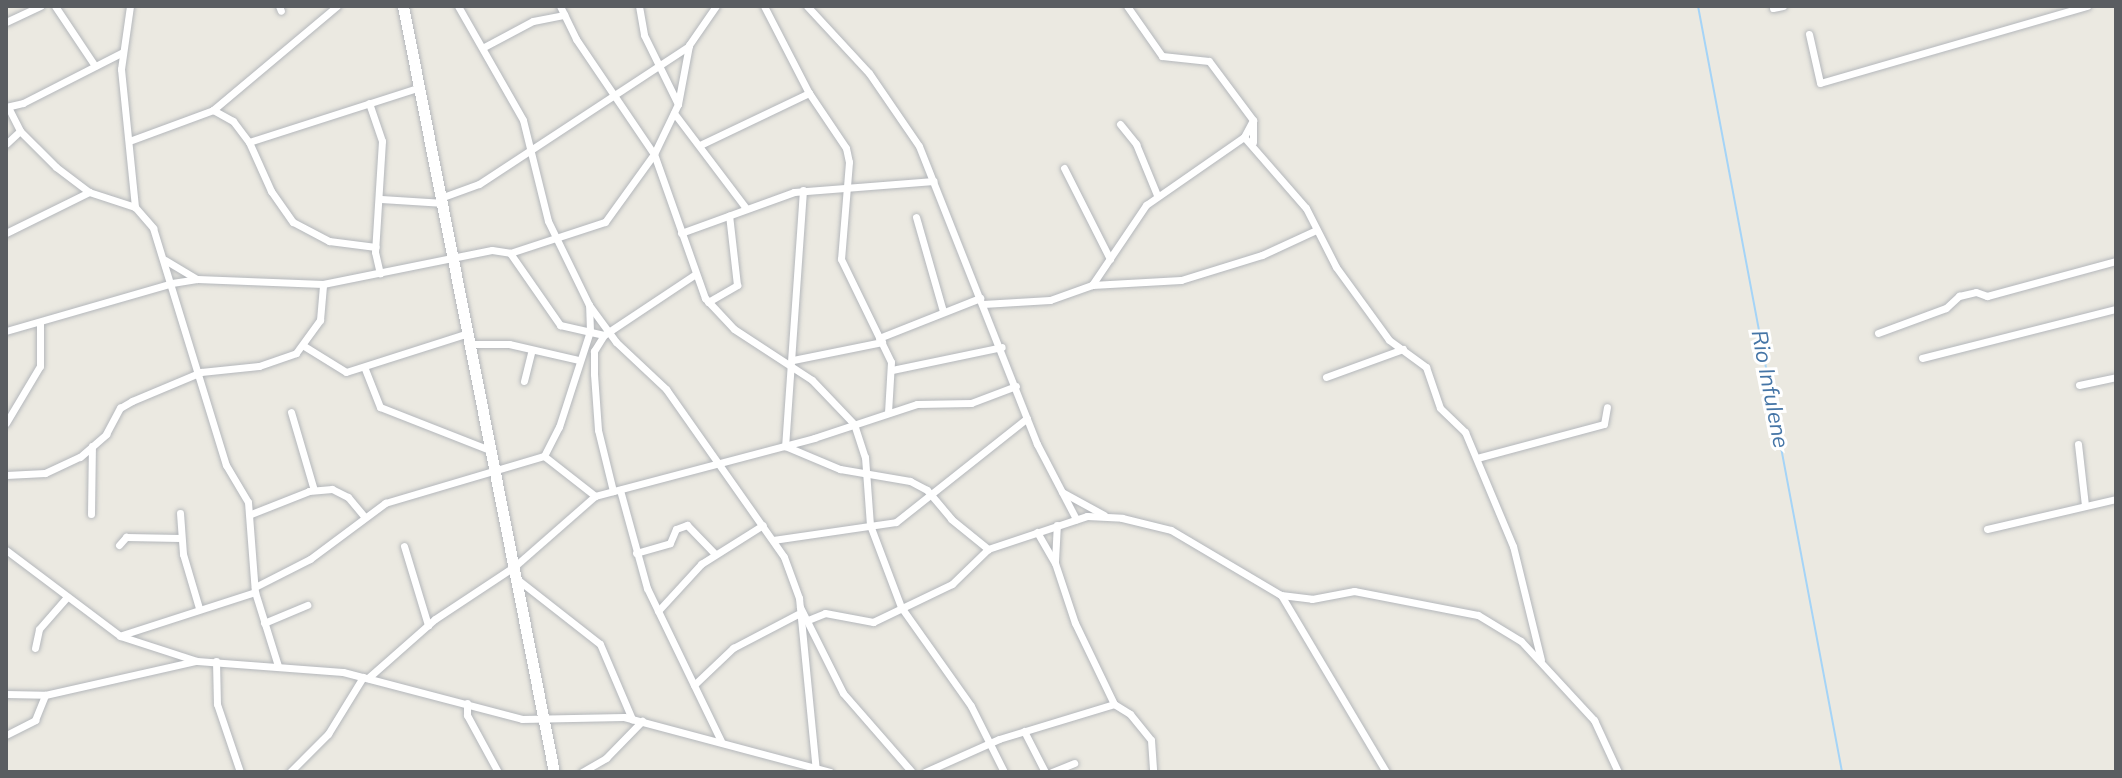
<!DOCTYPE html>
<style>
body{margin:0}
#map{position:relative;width:2122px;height:778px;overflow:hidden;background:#ebe9e1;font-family:Mulish,sans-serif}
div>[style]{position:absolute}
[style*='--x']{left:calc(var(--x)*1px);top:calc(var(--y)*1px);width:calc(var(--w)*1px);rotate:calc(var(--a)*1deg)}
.stream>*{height:2px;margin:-1px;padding:0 1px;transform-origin:1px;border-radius:1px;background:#a5d4f7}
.roads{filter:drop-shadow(0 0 2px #b4b7bb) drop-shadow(0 0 2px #b4b7bb)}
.street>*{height:7px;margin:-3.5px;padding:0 3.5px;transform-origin:3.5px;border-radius:3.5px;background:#fff}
.secondary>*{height:11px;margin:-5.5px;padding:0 5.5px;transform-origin:5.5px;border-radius:5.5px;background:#fff}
span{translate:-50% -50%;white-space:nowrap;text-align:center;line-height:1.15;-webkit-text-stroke:6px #fff;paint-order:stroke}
.water-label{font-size:22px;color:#4575a6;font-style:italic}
.frame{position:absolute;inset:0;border:8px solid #5a5d61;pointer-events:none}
</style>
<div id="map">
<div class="stream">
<i style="--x:1698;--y:6;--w:779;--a:79.35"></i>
</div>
<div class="roads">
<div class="street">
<i style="--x:55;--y:6;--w:72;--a:56.3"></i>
<i style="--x:130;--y:6;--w:64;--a:98.1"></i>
<i style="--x:121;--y:69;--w:139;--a:84.2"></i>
<i style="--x:279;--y:6;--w:5;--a:68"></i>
<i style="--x:458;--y:6;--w:131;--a:60.3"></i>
<i style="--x:523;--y:120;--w:104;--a:76.1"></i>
<i style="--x:548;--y:221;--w:93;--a:64"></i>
<i style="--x:589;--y:305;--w:46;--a:53.9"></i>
<i style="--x:616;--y:342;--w:69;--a:43.2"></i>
<i style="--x:666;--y:389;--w:205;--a:54.9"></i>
<i style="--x:784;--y:557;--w:44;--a:69.9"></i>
<i style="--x:799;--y:598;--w:175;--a:84.4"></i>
<i style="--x:560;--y:6;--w:37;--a:64"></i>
<i style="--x:576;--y:39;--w:139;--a:55.9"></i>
<i style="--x:654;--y:154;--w:153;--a:70.5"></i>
<i style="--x:705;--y:298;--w:42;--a:46.9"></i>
<i style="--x:734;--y:329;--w:93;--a:33.2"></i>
<i style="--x:812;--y:380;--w:61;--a:46.3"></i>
<i style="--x:854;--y:424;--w:35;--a:72"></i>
<i style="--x:865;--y:457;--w:68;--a:85.8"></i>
<i style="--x:870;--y:525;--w:88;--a:69.3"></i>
<i style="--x:901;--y:607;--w:121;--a:54.7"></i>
<i style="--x:971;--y:706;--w:74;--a:63.4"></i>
<i style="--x:639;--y:6;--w:29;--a:80"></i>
<i style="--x:644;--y:35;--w:77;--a:63.8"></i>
<i style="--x:764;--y:6;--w:98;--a:62.7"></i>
<i style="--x:809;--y:93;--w:66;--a:56.1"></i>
<i style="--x:846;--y:148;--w:14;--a:78"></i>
<i style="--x:849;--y:162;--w:97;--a:94.7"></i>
<i style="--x:841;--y:259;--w:114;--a:64.1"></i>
<i style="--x:891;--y:362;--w:50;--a:93.4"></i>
<i style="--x:807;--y:6;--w:91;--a:47.2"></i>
<i style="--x:869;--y:73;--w:88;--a:55.6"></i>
<i style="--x:919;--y:146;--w:321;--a:68.4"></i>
<i style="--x:1037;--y:444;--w:85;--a:62.5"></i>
<i style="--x:1127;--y:6;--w:61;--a:55"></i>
<i style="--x:1162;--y:56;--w:47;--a:6.1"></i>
<i style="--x:1209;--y:61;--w:74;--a:53.3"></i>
<i style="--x:1253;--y:120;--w:22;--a:90"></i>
<i style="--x:1773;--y:8;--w:10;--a:-11"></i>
<i style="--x:6;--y:22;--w:38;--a:-25"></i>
<i style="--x:1809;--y:34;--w:50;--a:77.3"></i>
<i style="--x:1820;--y:83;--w:278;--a:-16.1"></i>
<i style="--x:484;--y:47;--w:55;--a:-28"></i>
<i style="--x:533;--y:21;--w:32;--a:-11"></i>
<i style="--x:369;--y:103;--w:40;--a:71.1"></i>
<i style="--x:382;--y:141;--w:111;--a:93.6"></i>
<i style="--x:375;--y:252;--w:22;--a:77"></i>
<i style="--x:6;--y:107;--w:17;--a:-13"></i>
<i style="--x:23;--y:103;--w:112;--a:-27"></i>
<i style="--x:8;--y:107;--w:27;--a:63"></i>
<i style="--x:20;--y:131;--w:51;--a:45"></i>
<i style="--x:56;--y:167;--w:41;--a:37.1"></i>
<i style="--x:89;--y:192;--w:48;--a:18.1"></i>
<i style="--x:135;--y:207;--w:28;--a:49"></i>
<i style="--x:153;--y:228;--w:248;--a:72.9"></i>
<i style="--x:226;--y:465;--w:43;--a:59.3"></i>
<i style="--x:248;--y:502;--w:90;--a:85.6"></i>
<i style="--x:255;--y:592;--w:77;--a:72.7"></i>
<i style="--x:213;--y:110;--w:23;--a:29"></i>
<i style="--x:233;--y:121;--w:26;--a:53"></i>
<i style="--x:249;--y:142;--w:54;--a:65.8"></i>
<i style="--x:271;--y:191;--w:38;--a:55"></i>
<i style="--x:293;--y:222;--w:41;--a:27.8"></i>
<i style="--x:329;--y:241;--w:47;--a:7.3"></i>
<i style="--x:674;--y:113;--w:118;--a:52.9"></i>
<i style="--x:1120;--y:124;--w:26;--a:51"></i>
<i style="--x:1136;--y:144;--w:55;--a:67.6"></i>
<i style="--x:1244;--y:137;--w:94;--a:48.9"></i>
<i style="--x:1306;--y:208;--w:66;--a:63"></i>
<i style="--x:1336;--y:267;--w:90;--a:54"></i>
<i style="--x:1389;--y:340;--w:46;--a:36.1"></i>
<i style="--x:1426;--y:367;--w:43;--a:71.1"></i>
<i style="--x:1440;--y:408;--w:35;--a:44"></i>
<i style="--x:1465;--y:432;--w:124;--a:67.2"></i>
<i style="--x:1513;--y:546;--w:117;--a:76.2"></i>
<i style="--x:132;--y:140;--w:86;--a:-20.3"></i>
<i style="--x:213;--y:110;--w:162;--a:-40"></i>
<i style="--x:249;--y:142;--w:180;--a:-17.8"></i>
<i style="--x:6;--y:144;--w:19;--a:-43"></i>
<i style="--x:700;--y:145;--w:121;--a:-25.5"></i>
<i style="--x:1064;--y:168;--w:102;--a:63.2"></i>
<i style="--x:803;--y:190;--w:257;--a:94"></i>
<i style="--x:785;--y:446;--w:60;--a:22.7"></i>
<i style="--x:840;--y:469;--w:71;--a:9.7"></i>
<i style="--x:910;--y:481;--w:19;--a:28"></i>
<i style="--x:927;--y:490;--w:38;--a:50"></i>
<i style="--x:951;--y:519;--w:48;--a:39"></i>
<i style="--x:443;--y:197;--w:38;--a:-20"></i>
<i style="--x:479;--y:184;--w:251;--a:-33.3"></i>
<i style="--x:381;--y:199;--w:63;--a:3.6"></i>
<i style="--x:916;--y:217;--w:98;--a:74"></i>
<i style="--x:6;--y:233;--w:93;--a:-26.3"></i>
<i style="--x:681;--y:233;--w:120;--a:-19.9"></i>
<i style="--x:794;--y:192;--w:140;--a:-4.5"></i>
<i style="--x:510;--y:253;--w:88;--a:55.2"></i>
<i style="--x:560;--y:325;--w:45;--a:12.8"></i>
<i style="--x:604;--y:335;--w:108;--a:-33.7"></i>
<i style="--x:165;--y:260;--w:37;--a:31"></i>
<i style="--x:1092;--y:285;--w:97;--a:-56"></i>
<i style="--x:1146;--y:205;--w:119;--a:-34.8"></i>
<i style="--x:1244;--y:137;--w:19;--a:-62"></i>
<i style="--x:708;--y:302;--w:34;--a:-30"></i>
<i style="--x:737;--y:285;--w:70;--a:-96.5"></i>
<i style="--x:983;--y:304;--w:67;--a:-3.4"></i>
<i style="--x:1050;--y:300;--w:45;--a:-19.7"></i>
<i style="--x:1092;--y:285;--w:89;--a:-3.2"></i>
<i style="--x:1181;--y:280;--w:85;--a:-17.2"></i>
<i style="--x:1262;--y:255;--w:60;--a:-24.8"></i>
<i style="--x:6;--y:331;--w:173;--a:-16.1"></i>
<i style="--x:172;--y:283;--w:25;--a:-9"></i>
<i style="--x:197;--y:279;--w:126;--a:2.3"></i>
<i style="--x:323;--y:284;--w:172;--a:-11.4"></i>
<i style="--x:492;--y:250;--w:18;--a:9"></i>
<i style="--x:510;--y:253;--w:100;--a:-18.1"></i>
<i style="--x:605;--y:222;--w:84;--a:-54.2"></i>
<i style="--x:654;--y:154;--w:55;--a:-64.4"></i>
<i style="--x:678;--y:104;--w:60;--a:-79.4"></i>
<i style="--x:689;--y:45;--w:47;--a:-55.3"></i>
<i style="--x:1878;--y:333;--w:72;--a:-20.2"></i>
<i style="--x:1946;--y:308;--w:18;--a:-43"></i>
<i style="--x:1959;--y:296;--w:17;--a:-13"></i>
<i style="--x:1976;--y:292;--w:12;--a:20"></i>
<i style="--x:1987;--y:296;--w:134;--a:-15.2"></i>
<i style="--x:604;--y:335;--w:19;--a:122"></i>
<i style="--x:594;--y:351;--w:23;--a:90"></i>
<i style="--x:594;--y:374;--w:56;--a:85.9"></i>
<i style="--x:598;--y:430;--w:63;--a:76.2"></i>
<i style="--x:879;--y:338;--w:109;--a:-21.6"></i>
<i style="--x:471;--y:344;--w:38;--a:0"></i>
<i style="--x:509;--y:344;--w:72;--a:12.9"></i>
<i style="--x:304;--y:346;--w:49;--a:31.8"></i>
<i style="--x:346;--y:372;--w:128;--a:-17.7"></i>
<i style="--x:1922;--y:358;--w:200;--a:-14.2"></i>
<i style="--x:793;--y:360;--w:91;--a:-11.4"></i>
<i style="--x:365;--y:369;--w:41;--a:68.5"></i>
<i style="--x:380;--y:407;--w:115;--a:21.4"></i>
<i style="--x:892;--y:370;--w:112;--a:-11.8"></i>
<i style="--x:1326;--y:377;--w:82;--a:-20"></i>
<i style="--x:524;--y:381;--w:32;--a:-76"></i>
<i style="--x:2079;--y:385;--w:38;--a:-12"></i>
<i style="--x:291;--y:412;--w:81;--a:73.6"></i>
<i style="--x:6;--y:423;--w:66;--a:-59.2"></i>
<i style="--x:40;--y:366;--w:44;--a:-90"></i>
<i style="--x:2078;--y:444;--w:61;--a:83.5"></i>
<i style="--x:544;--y:456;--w:65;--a:38.1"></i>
<i style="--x:1477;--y:458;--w:131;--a:-15"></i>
<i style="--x:1604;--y:424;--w:17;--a:-80"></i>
<i style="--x:6;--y:475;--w:39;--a:-3"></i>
<i style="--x:45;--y:473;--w:38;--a:-25"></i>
<i style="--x:80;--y:457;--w:35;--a:-41"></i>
<i style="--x:106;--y:434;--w:30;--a:-62"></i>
<i style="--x:120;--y:408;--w:14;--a:-30"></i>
<i style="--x:132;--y:401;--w:75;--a:-22.8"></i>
<i style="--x:201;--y:372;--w:58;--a:-5.9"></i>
<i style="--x:259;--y:366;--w:39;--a:-19"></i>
<i style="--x:296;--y:353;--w:41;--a:-54"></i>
<i style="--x:320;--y:320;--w:36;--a:-85"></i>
<i style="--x:620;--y:490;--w:102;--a:74.6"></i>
<i style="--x:647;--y:588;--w:170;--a:64.2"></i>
<i style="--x:1062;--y:492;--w:48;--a:28.7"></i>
<i style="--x:180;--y:513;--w:41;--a:85.8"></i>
<i style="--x:183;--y:554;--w:56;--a:73.5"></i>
<i style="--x:91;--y:514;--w:68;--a:-89.2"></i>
<i style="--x:251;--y:514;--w:62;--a:-21.6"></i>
<i style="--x:309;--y:491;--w:23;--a:-5"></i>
<i style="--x:332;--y:489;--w:18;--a:27"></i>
<i style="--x:348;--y:497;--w:25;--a:50"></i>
<i style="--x:1987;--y:529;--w:132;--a:-13.1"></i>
<i style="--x:1037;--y:532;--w:36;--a:60"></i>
<i style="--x:1055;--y:563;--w:63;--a:71.6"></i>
<i style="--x:1075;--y:623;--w:90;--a:64.3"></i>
<i style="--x:1114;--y:704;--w:19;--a:32"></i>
<i style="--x:1130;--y:714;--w:33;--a:51"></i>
<i style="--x:1151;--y:740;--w:32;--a:86"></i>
<i style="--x:773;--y:540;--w:124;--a:-8.3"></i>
<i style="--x:896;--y:522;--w:167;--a:-38.4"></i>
<i style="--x:119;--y:545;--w:11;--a:-49"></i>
<i style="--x:126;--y:537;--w:54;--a:1.1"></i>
<i style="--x:404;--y:546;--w:83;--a:73.1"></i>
<i style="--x:6;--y:550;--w:143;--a:37"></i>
<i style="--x:120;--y:636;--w:81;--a:18"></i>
<i style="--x:197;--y:661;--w:146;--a:4.3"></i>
<i style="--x:343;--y:672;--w:185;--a:14.7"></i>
<i style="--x:522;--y:719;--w:102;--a:-1.1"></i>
<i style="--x:624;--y:717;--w:213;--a:14.9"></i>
<i style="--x:636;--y:553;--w:35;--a:-16"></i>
<i style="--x:670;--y:543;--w:15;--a:-67"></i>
<i style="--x:676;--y:529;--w:12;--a:-20"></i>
<i style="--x:687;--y:525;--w:39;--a:46"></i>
<i style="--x:1055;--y:561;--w:36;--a:-87"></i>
<i style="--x:517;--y:579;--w:105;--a:38.1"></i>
<i style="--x:600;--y:644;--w:82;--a:66.9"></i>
<i style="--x:255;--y:587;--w:62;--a:-27"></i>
<i style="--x:310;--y:559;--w:94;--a:-36.7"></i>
<i style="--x:385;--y:503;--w:166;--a:-16.5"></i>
<i style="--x:544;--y:456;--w:33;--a:-63"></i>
<i style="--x:559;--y:427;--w:101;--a:-72.1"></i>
<i style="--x:590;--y:331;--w:26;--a:-92"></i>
<i style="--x:1281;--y:595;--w:206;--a:59.3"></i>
<i style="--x:800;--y:607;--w:96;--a:63.4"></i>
<i style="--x:843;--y:693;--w:105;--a:48.9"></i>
<i style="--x:658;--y:611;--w:64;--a:-47.5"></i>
<i style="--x:701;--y:564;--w:73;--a:-32.2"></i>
<i style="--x:808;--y:620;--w:18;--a:-22"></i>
<i style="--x:825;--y:613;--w:49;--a:10.6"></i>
<i style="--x:873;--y:622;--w:88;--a:-25.7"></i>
<i style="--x:952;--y:584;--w:50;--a:-44.2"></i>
<i style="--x:988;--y:549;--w:104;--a:-18.4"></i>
<i style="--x:1087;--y:516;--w:35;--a:3"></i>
<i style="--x:1122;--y:518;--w:50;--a:13.8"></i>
<i style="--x:1171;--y:530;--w:128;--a:30.6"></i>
<i style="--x:1281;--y:595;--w:31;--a:7"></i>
<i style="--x:1312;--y:599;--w:43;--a:-10.8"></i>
<i style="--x:1354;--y:591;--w:126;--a:11"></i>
<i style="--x:1478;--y:615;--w:50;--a:31.2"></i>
<i style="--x:1521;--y:641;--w:108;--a:47.3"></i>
<i style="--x:1594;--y:720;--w:57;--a:65.2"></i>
<i style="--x:264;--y:623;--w:47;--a:-22.7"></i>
<i style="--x:122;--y:635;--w:140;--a:-17.9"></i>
<i style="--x:35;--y:648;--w:19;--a:-78"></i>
<i style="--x:39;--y:629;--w:43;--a:-48.8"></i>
<i style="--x:216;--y:661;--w:43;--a:88.7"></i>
<i style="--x:217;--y:704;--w:72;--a:71.3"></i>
<i style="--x:368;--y:678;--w:89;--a:-41.4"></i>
<i style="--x:435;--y:619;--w:96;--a:-33.5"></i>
<i style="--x:515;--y:566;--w:106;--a:-41.2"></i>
<i style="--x:595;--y:496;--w:227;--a:-14.8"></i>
<i style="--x:814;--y:438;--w:108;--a:-18.3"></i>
<i style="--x:917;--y:404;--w:54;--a:-1.1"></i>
<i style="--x:971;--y:403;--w:48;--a:-20.7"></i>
<i style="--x:694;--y:685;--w:54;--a:-43.5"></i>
<i style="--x:733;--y:648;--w:73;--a:-27.6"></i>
<i style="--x:6;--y:694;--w:39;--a:1"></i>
<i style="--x:45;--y:695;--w:155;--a:-12.7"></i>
<i style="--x:467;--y:703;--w:12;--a:90"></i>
<i style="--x:467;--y:715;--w:65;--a:61.5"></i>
<i style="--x:1024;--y:731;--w:46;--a:62.9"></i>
<i style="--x:6;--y:735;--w:33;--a:-27"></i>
<i style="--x:35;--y:720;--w:27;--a:-68"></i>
<i style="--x:290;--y:772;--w:54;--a:-45"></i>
<i style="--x:328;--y:734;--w:67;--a:-58.4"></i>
<i style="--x:582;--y:772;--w:28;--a:-30"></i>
<i style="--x:606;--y:758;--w:52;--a:-45.8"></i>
<i style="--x:925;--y:772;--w:81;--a:-24"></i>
<i style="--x:999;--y:739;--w:120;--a:-16.9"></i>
<i style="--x:1052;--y:772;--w:24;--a:-22"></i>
</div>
<div class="secondary">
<i style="--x:403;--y:6;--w:781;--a:78.85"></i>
</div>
</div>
<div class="water-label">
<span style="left:1770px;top:389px;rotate:79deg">Rio Infulene</span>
</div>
<div class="frame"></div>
</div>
